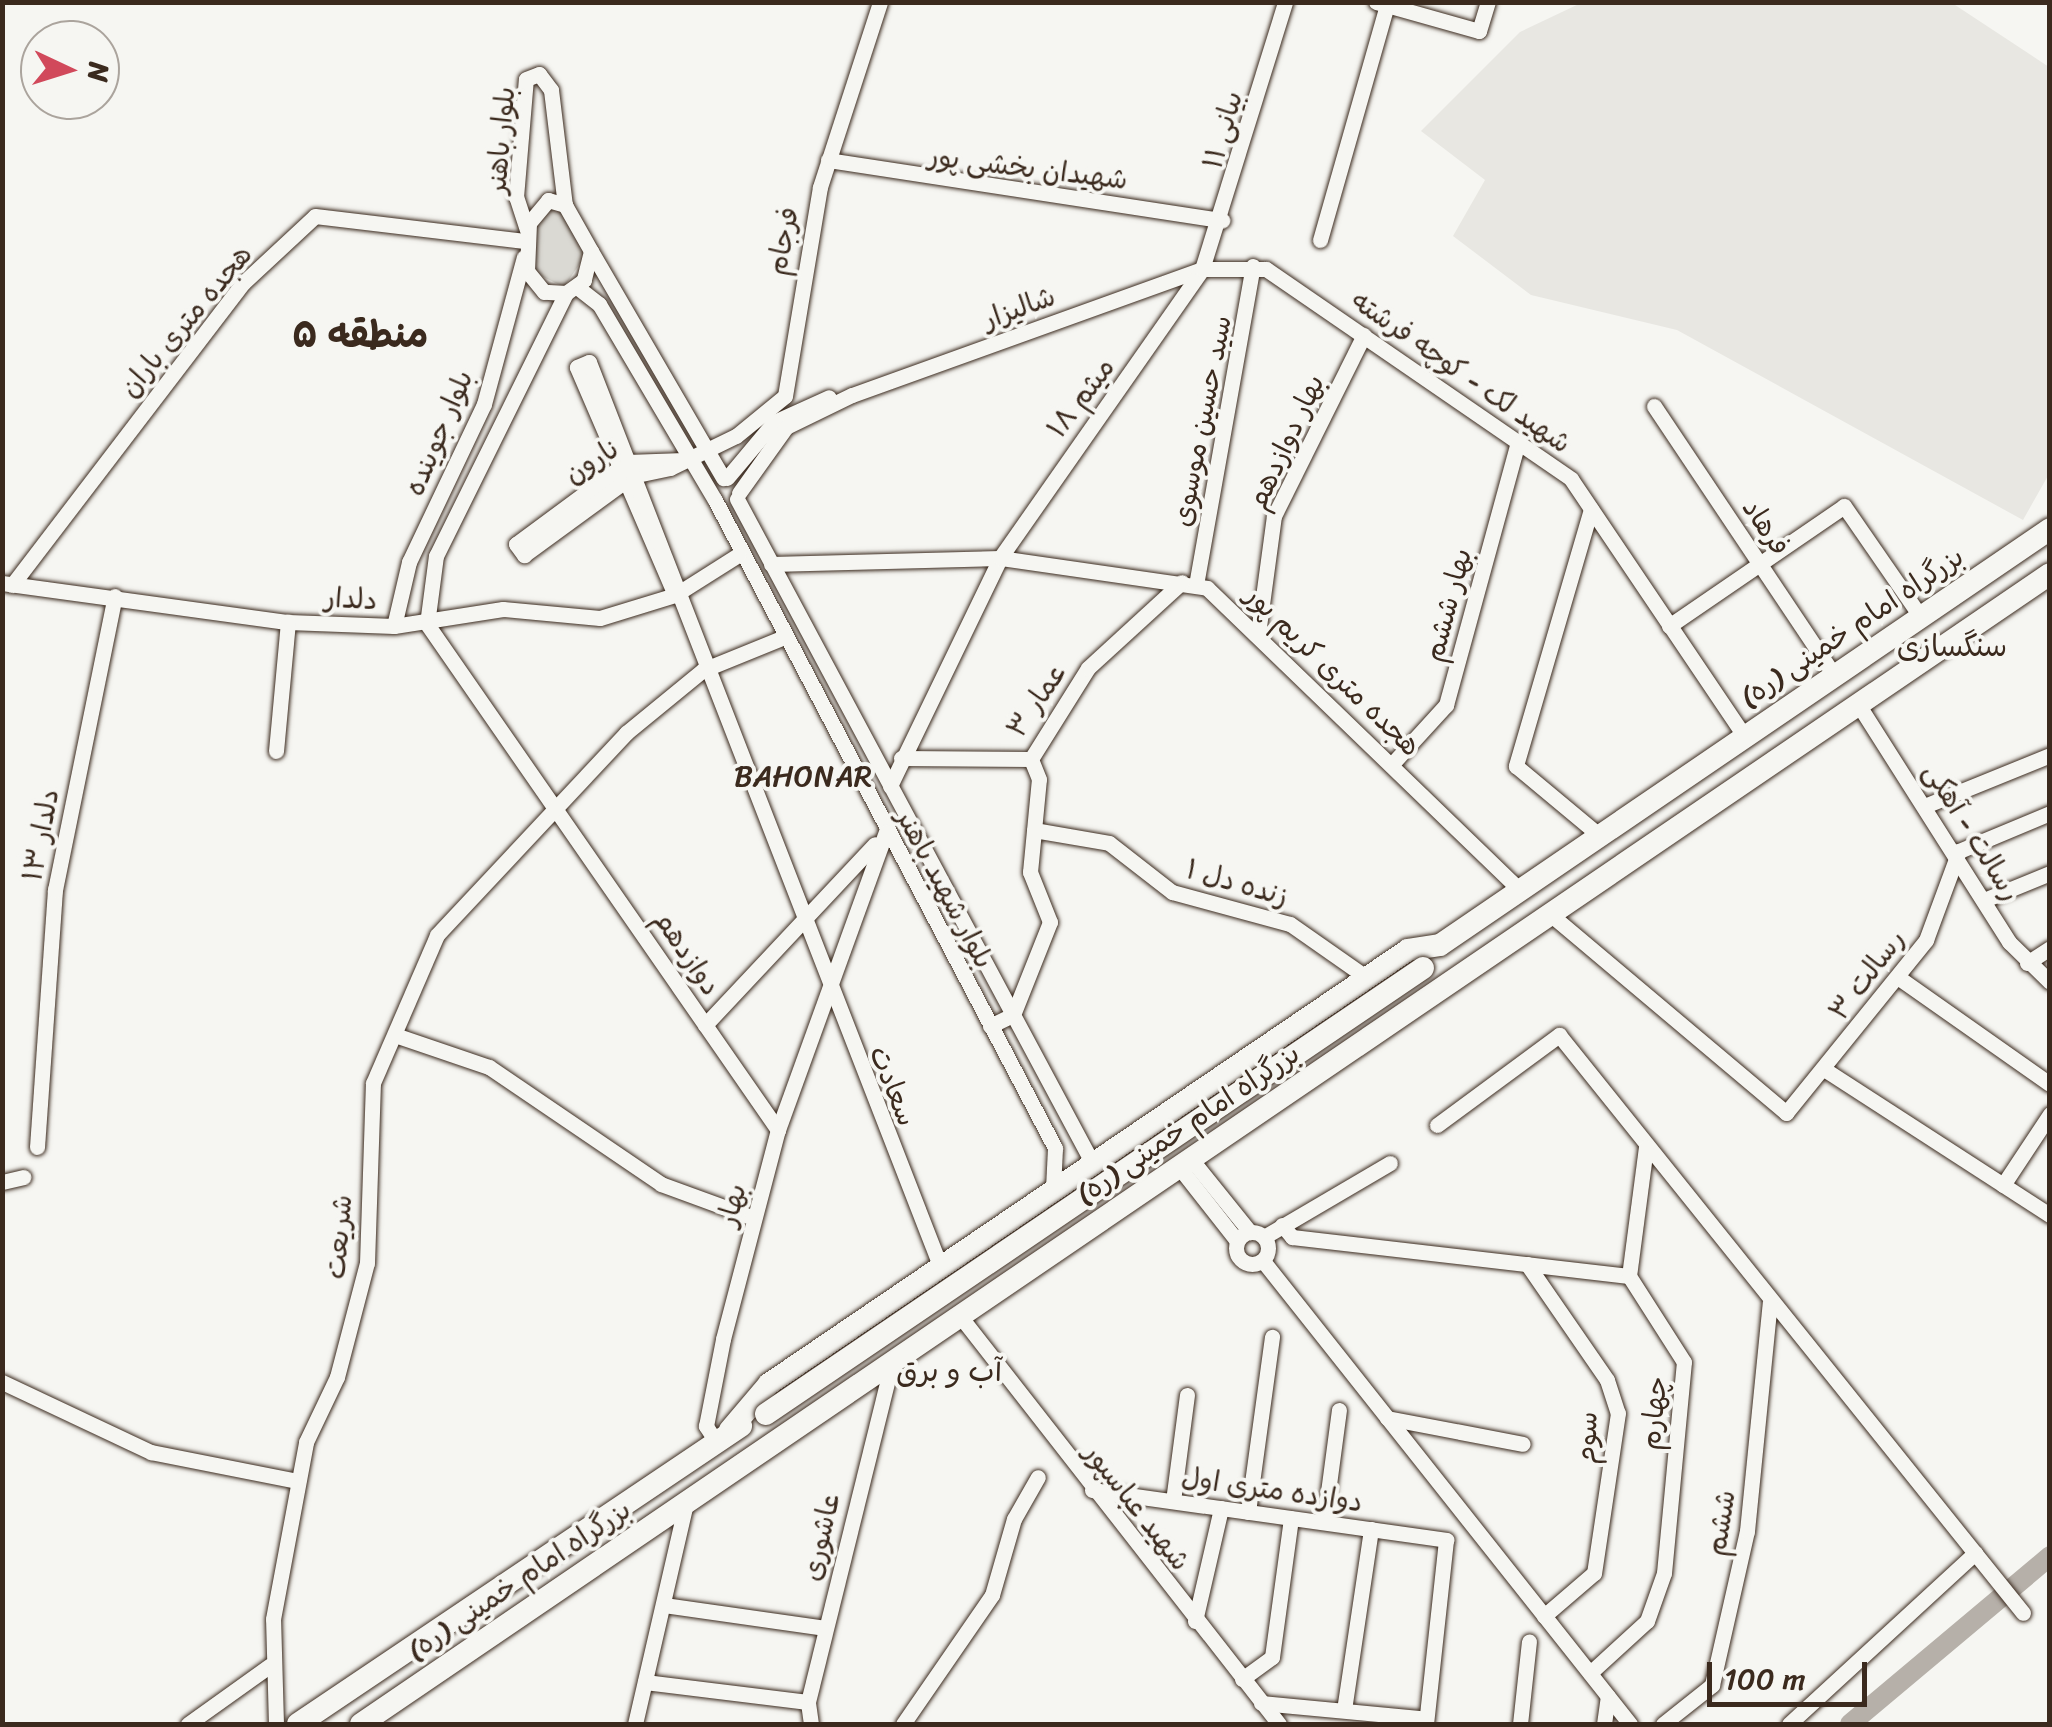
<!DOCTYPE html>
<meta charset="utf-8">
<style>
body{margin:0}
#map{position:relative;width:2052px;height:1727px;overflow:hidden;background:#f6f6f2;font-family:Sriracha,"Playpen Sans Arabic",sans-serif}
div>[style]{position:absolute}
[style*='--x']{left:calc(var(--x)*1px);top:calc(var(--y)*1px);width:calc(var(--w)*1px);rotate:calc(var(--a)*1deg)}
.built>*{inset:0;background:#e8e7e2}
.green>*{inset:0;background:#dad9d3}
.river>*{height:20px;margin:-10px;padding:0 10px;transform-origin:10px;border-radius:10px;background:#b6b0a9}
.roads{filter:drop-shadow(0 0 2px #3b2a1e) drop-shadow(0 0 2px #3b2a1e)}
.minor>*{height:15px;margin:-7.5px;padding:0 7.5px;transform-origin:7.5px;border-radius:7.5px;background:#f6f6f2}
.minor>.ring{margin:-7.5px;padding:0;box-sizing:content-box;background:none;border:15px solid #f6f6f2;border-radius:50%}
.highway>*{height:22px;margin:-11px;padding:0 11px;transform-origin:11px;border-radius:11px;background:#f6f6f2}
.bridges{filter:drop-shadow(0 0 2px #3b2a1e) drop-shadow(0 0 2px #3b2a1e)}
.highway-bridge>*{height:22px;margin:-11px;padding:0 11px;transform-origin:11px;border-radius:11px;background:#f6f6f2}
span{translate:-50% -50%;white-space:nowrap;text-align:center;line-height:1.15;-webkit-text-stroke:8px #f6f6f2;paint-order:stroke}
.street-label{font-size:28px;color:#3b2a1e}
.neighbourhood-label{font-size:30px;color:#3b2a1e}
.district-label{font-size:38px;color:#3b2a1e;font-weight:700}
.frame{position:absolute;inset:0;border:5px solid #3b2a1e;pointer-events:none}
.north{position:absolute;left:20px;top:20px;width:100px;height:100px;box-sizing:border-box;background:#f6f6f2;border:2px solid #aba49d;border-radius:50%;rotate:94deg;font-size:28px;font-weight:700;line-height:40px;text-align:center;color:#3b2a1e}
.north::after{content:'';display:block;margin:auto;width:35px;height:45px;background:#d1495b;clip-path:polygon(50% 0,100% 100%,50% 72%,0 100%)}
.scale{position:absolute;left:1707px;top:1662px;width:160px;height:45px;box-sizing:border-box;border:5px solid #3b2a1e;border-top:0;padding-left:12px;font-size:30px;line-height:35px;white-space:nowrap;color:#3b2a1e;-webkit-text-stroke:8px #f6f6f2;paint-order:stroke}
</style>
<div id="map">
<div class="built">
<i style="clip-path:polygon(1581px 3px,1952px 3px,2049px 67px,2049px 474px,2023px 520px,1677px 330px,1531px 295px,1453px 236px,1485px 180px,1421px 131px,1520px 32px)"></i>
</div>
<div class="green">
<i style="clip-path:polygon(550px 206px,562px 210px,585px 256px,564px 287px,533px 272px,534px 227px)"></i>
</div>
<div class="river">
<i style="--x:1850;--y:1724;--w:261;--a:-40"></i>
</div>
<div class="roads">
<div class="minor">
<i style="--x:1376;--y:2;--w:107;--a:15.7"></i>
<i style="--x:1479;--y:31;--w:30;--a:-73"></i>
<i style="--x:828;--y:160;--w:399;--a:8.7"></i>
<i style="--x:548;--y:200;--w:18;--a:16"></i>
<i style="--x:565;--y:205;--w:53;--a:60.5"></i>
<i style="--x:591;--y:251;--w:30;--a:104"></i>
<i style="--x:584;--y:280;--w:22;--a:144"></i>
<i style="--x:566;--y:293;--w:22;--a:-177"></i>
<i style="--x:544;--y:292;--w:27;--a:-129"></i>
<i style="--x:527;--y:271;--w:48;--a:-87.6"></i>
<i style="--x:529;--y:223;--w:30;--a:-50"></i>
<i style="--x:527;--y:230;--w:35;--a:-108"></i>
<i style="--x:516;--y:197;--w:118;--a:-85.2"></i>
<i style="--x:526;--y:79;--w:14;--a:-21"></i>
<i style="--x:539;--y:74;--w:20;--a:53"></i>
<i style="--x:551;--y:90;--w:116;--a:83.1"></i>
<i style="--x:1320;--y:240;--w:248;--a:-74.1"></i>
<i style="--x:591;--y:251;--w:263;--a:59.8"></i>
<i style="--x:577;--y:287;--w:28;--a:38"></i>
<i style="--x:599;--y:304;--w:228;--a:59.4"></i>
<i style="--x:715;--y:500;--w:732;--a:62.31"></i>
<i style="--x:1055;--y:1148;--w:41;--a:92.8"></i>
<i style="--x:1654;--y:406;--w:325;--a:56.2"></i>
<i style="--x:684;--y:460;--w:57;--a:178"></i>
<i style="--x:627;--y:462;--w:138;--a:143.5"></i>
<i style="--x:516;--y:544;--w:14;--a:54"></i>
<i style="--x:524;--y:555;--w:134;--a:-36.2"></i>
<i style="--x:632;--y:476;--w:39;--a:-12"></i>
<i style="--x:670;--y:468;--w:73;--a:-25.9"></i>
<i style="--x:736;--y:436;--w:63;--a:-39.2"></i>
<i style="--x:785;--y:396;--w:212;--a:-80.5"></i>
<i style="--x:820;--y:187;--w:194;--a:-72"></i>
<i style="--x:727;--y:478;--w:73;--a:-50"></i>
<i style="--x:774;--y:422;--w:60;--a:-24.4"></i>
<i style="--x:739;--y:493;--w:81;--a:-54.5"></i>
<i style="--x:786;--y:427;--w:73;--a:-25.9"></i>
<i style="--x:852;--y:395;--w:372;--a:-19.8"></i>
<i style="--x:1202;--y:269;--w:64;--a:0"></i>
<i style="--x:1266;--y:269;--w:370;--a:34.5"></i>
<i style="--x:1571;--y:479;--w:311;--a:56"></i>
<i style="--x:737;--y:499;--w:754;--a:61.84"></i>
<i style="--x:1591;--y:509;--w:268;--a:106.3"></i>
<i style="--x:1516;--y:766;--w:109;--a:39.8"></i>
<i style="--x:771;--y:564;--w:229;--a:-1.5"></i>
<i style="--x:1000;--y:558;--w:209;--a:8.2"></i>
<i style="--x:1207;--y:588;--w:435;--a:44"></i>
<i style="--x:2;--y:583;--w:289;--a:7.8"></i>
<i style="--x:288;--y:622;--w:106;--a:2.2"></i>
<i style="--x:394;--y:626;--w:110;--a:-8.9"></i>
<i style="--x:503;--y:609;--w:97;--a:5.3"></i>
<i style="--x:600;--y:618;--w:78;--a:-17"></i>
<i style="--x:675;--y:595;--w:75;--a:-32.4"></i>
<i style="--x:12;--y:585;--w:380;--a:-52.6"></i>
<i style="--x:243;--y:283;--w:98;--a:-42.9"></i>
<i style="--x:315;--y:216;--w:211;--a:6.8"></i>
<i style="--x:1196;--y:585;--w:324;--a:-79.9"></i>
<i style="--x:675;--y:595;--w:248;--a:-113.3"></i>
<i style="--x:577;--y:367;--w:13;--a:-23"></i>
<i style="--x:589;--y:362;--w:972;--a:68.77"></i>
<i style="--x:427;--y:624;--w:616;--a:55.25"></i>
<i style="--x:427;--y:624;--w:69;--a:-82.5"></i>
<i style="--x:436;--y:556;--w:293;--a:-63.7"></i>
<i style="--x:394;--y:626;--w:66;--a:-76.8"></i>
<i style="--x:409;--y:562;--w:175;--a:-64.6"></i>
<i style="--x:484;--y:404;--w:152;--a:-74.8"></i>
<i style="--x:1669;--y:626;--w:212;--a:-34.4"></i>
<i style="--x:1844;--y:506;--w:135;--a:55.3"></i>
<i style="--x:1258;--y:634;--w:119;--a:-82.3"></i>
<i style="--x:1274;--y:516;--w:202;--a:-63.6"></i>
<i style="--x:1858;--y:704;--w:282;--a:57.6"></i>
<i style="--x:2009;--y:942;--w:57;--a:44.3"></i>
<i style="--x:276;--y:751;--w:130;--a:-84.7"></i>
<i style="--x:901;--y:758;--w:130;--a:0.4"></i>
<i style="--x:1031;--y:759;--w:107;--a:-57.9"></i>
<i style="--x:1088;--y:668;--w:127;--a:-42.5"></i>
<i style="--x:1393;--y:763;--w:79;--a:-47.6"></i>
<i style="--x:1446;--y:705;--w:273;--a:-74.7"></i>
<i style="--x:890;--y:786;--w:253;--a:-64.2"></i>
<i style="--x:1000;--y:558;--w:353;--a:-55"></i>
<i style="--x:1202;--y:269;--w:280;--a:-72.7"></i>
<i style="--x:1927;--y:805;--w:133;--a:-22.1"></i>
<i style="--x:1034;--y:830;--w:76;--a:9.8"></i>
<i style="--x:1109;--y:843;--w:80;--a:37.9"></i>
<i style="--x:1172;--y:892;--w:122;--a:15.2"></i>
<i style="--x:1290;--y:924;--w:94;--a:35"></i>
<i style="--x:1989;--y:898;--w:66;--a:-22.3"></i>
<i style="--x:1550;--y:914;--w:309;--a:40.1"></i>
<i style="--x:1786;--y:1113;--w:223;--a:-51"></i>
<i style="--x:1926;--y:940;--w:95;--a:-69.7"></i>
<i style="--x:1959;--y:851;--w:99;--a:-22.7"></i>
<i style="--x:2027;--y:963;--w:27;--a:-33"></i>
<i style="--x:1899;--y:978;--w:184;--a:35.1"></i>
<i style="--x:705;--y:1025;--w:248;--a:-46.8"></i>
<i style="--x:990;--y:1026;--w:25;--a:-26"></i>
<i style="--x:1013;--y:1015;--w:100;--a:-68.3"></i>
<i style="--x:1050;--y:922;--w:54;--a:-111.8"></i>
<i style="--x:1030;--y:872;--w:93;--a:-84.5"></i>
<i style="--x:1039;--y:779;--w:22;--a:-112"></i>
<i style="--x:395;--y:1035;--w:99;--a:18.8"></i>
<i style="--x:489;--y:1067;--w:208;--a:34.2"></i>
<i style="--x:661;--y:1184;--w:99;--a:20.1"></i>
<i style="--x:1824;--y:1069;--w:269;--a:32.9"></i>
<i style="--x:1437;--y:1125;--w:152;--a:-36.4"></i>
<i style="--x:1559;--y:1035;--w:741;--a:51.24"></i>
<i style="--x:37;--y:1147;--w:258;--a:-86"></i>
<i style="--x:55;--y:890;--w:300;--a:-78.5"></i>
<i style="--x:1191;--y:1159;--w:94;--a:51.1"></i>
<i style="--x:1179;--y:1167;--w:94;--a:51.9"></i>
<i style="--x:2;--y:1182;--w:22;--a:-13"></i>
<i style="--x:2003;--y:1185;--w:85;--a:-56.5"></i>
<i style="--x:1282;--y:1225;--w:16;--a:50"></i>
<i style="--x:1292;--y:1237;--w:339;--a:6.6"></i>
<i class="ring" style="left:1236px;top:1232px;width:17px;height:17px"></i>
<i style="--x:1264;--y:1237;--w:146;--a:-30.4"></i>
<i style="--x:1263;--y:1261;--w:591;--a:51.6"></i>
<i style="--x:1527;--y:1264;--w:141;--a:55.4"></i>
<i style="--x:1607;--y:1380;--w:35;--a:72"></i>
<i style="--x:1618;--y:1413;--w:162;--a:98.5"></i>
<i style="--x:1594;--y:1573;--w:66;--a:139.3"></i>
<i style="--x:960;--y:1316;--w:518;--a:51.98"></i>
<i style="--x:2;--y:1382;--w:165;--a:25.2"></i>
<i style="--x:151;--y:1452;--w:150;--a:11.2"></i>
<i style="--x:1387;--y:1418;--w:138;--a:10.8"></i>
<i style="--x:715;--y:1440;--w:17;--a:-123"></i>
<i style="--x:706;--y:1426;--w:89;--a:-78.9"></i>
<i style="--x:723;--y:1339;--w:216;--a:-75.3"></i>
<i style="--x:778;--y:1130;--w:317;--a:-70.1"></i>
<i style="--x:1092;--y:1490;--w:358;--a:8"></i>
<i style="--x:1446;--y:1540;--w:185;--a:96.2"></i>
<i style="--x:1173;--y:1501;--w:107;--a:-82.5"></i>
<i style="--x:1248;--y:1512;--w:177;--a:-82.2"></i>
<i style="--x:1324;--y:1522;--w:113;--a:-82.4"></i>
<i style="--x:664;--y:1605;--w:163;--a:8.1"></i>
<i style="--x:1195;--y:1621;--w:116;--a:-77"></i>
<i style="--x:1590;--y:1673;--w:77;--a:-42.4"></i>
<i style="--x:1647;--y:1621;--w:51;--a:-70.5"></i>
<i style="--x:1664;--y:1573;--w:212;--a:-84.6"></i>
<i style="--x:1684;--y:1362;--w:102;--a:-122.6"></i>
<i style="--x:1629;--y:1276;--w:130;--a:-82.5"></i>
<i style="--x:1242;--y:1679;--w:37;--a:-36"></i>
<i style="--x:1272;--y:1657;--w:140;--a:-82.2"></i>
<i style="--x:645;--y:1682;--w:164;--a:7"></i>
<i style="--x:1261;--y:1703;--w:161;--a:5.4"></i>
<i style="--x:1344;--y:1710;--w:183;--a:-81.5"></i>
<i style="--x:188;--y:1724;--w:100;--a:-35.6"></i>
<i style="--x:276;--y:1724;--w:105;--a:-91.6"></i>
<i style="--x:273;--y:1619;--w:180;--a:-79.4"></i>
<i style="--x:306;--y:1442;--w:72;--a:-64.5"></i>
<i style="--x:337;--y:1377;--w:118;--a:-75.3"></i>
<i style="--x:367;--y:1263;--w:180;--a:-88.1"></i>
<i style="--x:373;--y:1083;--w:161;--a:-66.6"></i>
<i style="--x:437;--y:935;--w:277;--a:-46.9"></i>
<i style="--x:626;--y:733;--w:99;--a:-39.3"></i>
<i style="--x:703;--y:670;--w:85;--a:-22.1"></i>
<i style="--x:635;--y:1724;--w:227;--a:-77"></i>
<i style="--x:811;--y:1724;--w:22;--a:-98"></i>
<i style="--x:808;--y:1702;--w:349;--a:-76.1"></i>
<i style="--x:903;--y:1724;--w:157;--a:-55.4"></i>
<i style="--x:992;--y:1595;--w:79;--a:-73.9"></i>
<i style="--x:1014;--y:1519;--w:48;--a:-60.3"></i>
<i style="--x:1520;--y:1724;--w:83;--a:-83.8"></i>
<i style="--x:1604;--y:1724;--w:28;--a:-82"></i>
<i style="--x:1663;--y:1724;--w:63;--a:-38.5"></i>
<i style="--x:1712;--y:1685;--w:158;--a:-77.2"></i>
<i style="--x:1747;--y:1531;--w:230;--a:-84.3"></i>
<i style="--x:1789;--y:1724;--w:253;--a:-42.6"></i>
</div>
<div class="highway">
<i style="--x:730;--y:1430;--w:60;--a:-49.7"></i>
<i style="--x:769;--y:1384;--w:772;--a:-34.18"></i>
<i style="--x:1408;--y:950;--w:32;--a:-9"></i>
<i style="--x:1440;--y:945;--w:738;--a:-34.29"></i>
<i style="--x:298;--y:1724;--w:534;--a:-33.93"></i>
<i style="--x:361;--y:1724;--w:2043;--a:-34.25"></i>
</div>
</div>
<div class="bridges">
<div class="highway-bridge">
<i style="--x:766;--y:1414;--w:794;--a:-34.17"></i>
</div>
</div>
<div class="street-label">
<span style="left:1223px;top:130px;rotate:-74deg">بیانی ۱۱</span>
<span style="left:501px;top:140px;rotate:-85deg">بلوار باهنر</span>
<span style="left:1028px;top:168px;rotate:7deg">شهیدان بخشی پور</span>
<span style="left:783px;top:241px;rotate:-79deg">فرجام</span>
<span style="left:1019px;top:308px;rotate:-20deg">شالیزار</span>
<span style="left:186px;top:321px;rotate:-50deg">هجده متری باران</span>
<span style="left:1461px;top:372px;rotate:35deg">شهید لک - کوچه فرشته</span>
<span style="left:1081px;top:398px;rotate:-53deg">میثم ۱۸</span>
<span style="left:1202px;top:421px;rotate:-79deg">سید حسین موسوی</span>
<span style="left:439px;top:433px;rotate:-67deg">بلوار جوینده</span>
<span style="left:1286px;top:442px;rotate:-65deg">بهار دوازدهم</span>
<span style="left:592px;top:461px;rotate:-32deg">نارون</span>
<span style="left:1766px;top:527px;rotate:56deg">فرهاد</span>
<span style="left:351px;top:599px;rotate:3deg">دلدار</span>
<span style="left:1448px;top:605px;rotate:-75deg">بهار ششم</span>
<span style="left:1852px;top:627px;rotate:-34deg">بزرگراه امام خمینی (ره)</span>
<span style="left:1333px;top:671px;rotate:44deg">هجده متری کریم پور</span>
<span style="left:1037px;top:700px;rotate:-56deg">عمار ۳</span>
<span style="left:1972px;top:832px;rotate:58deg">رسالت - آهکی</span>
<span style="left:41px;top:835px;rotate:-79deg">دلدار ۱۳</span>
<span style="left:1237px;top:883px;rotate:16deg">زنده دل ۱</span>
<span style="left:945px;top:889px;rotate:62deg">بلوار شهید باهنر</span>
<span style="left:687px;top:953px;rotate:56deg">دوازدهم</span>
<span style="left:1867px;top:975px;rotate:-53deg">رسالت ۳</span>
<span style="left:893px;top:1086px;rotate:68deg">سعادت</span>
<span style="left:1188px;top:1124px;rotate:-34deg">بزرگراه امام خمینی (ره)</span>
<span style="left:732px;top:1205px;rotate:-75deg">بهار</span>
<span style="left:339px;top:1237px;rotate:-85deg">شریعت</span>
<span style="left:1654px;top:1413px;rotate:-84deg">چهارم</span>
<span style="left:1587px;top:1438px;rotate:-88deg">سوم</span>
<span style="left:1272px;top:1490px;rotate:8deg">دوازده متری اول</span>
<span style="left:1137px;top:1507px;rotate:52deg">شهید عباسپور</span>
<span style="left:1721px;top:1523px;rotate:-81deg">ششم</span>
<span style="left:821px;top:1537px;rotate:-77deg">عاشوری</span>
<span style="left:519px;top:1580px;rotate:-34deg">بزرگراه امام خمینی (ره)</span>
</div>
<div class="neighbourhood-label">
<span style="left:1952px;top:646px">سنگسازی</span>
<span style="left:803px;top:776px">BAHONAR</span>
<span style="left:949px;top:1371px">آب و برق</span>
</div>
<div class="district-label">
<span style="left:360px;top:335px">منطقه ۵</span>
</div>
<div class="frame"></div>
<div class="north">N</div>
<div class="scale">100 m</div>
</div>
